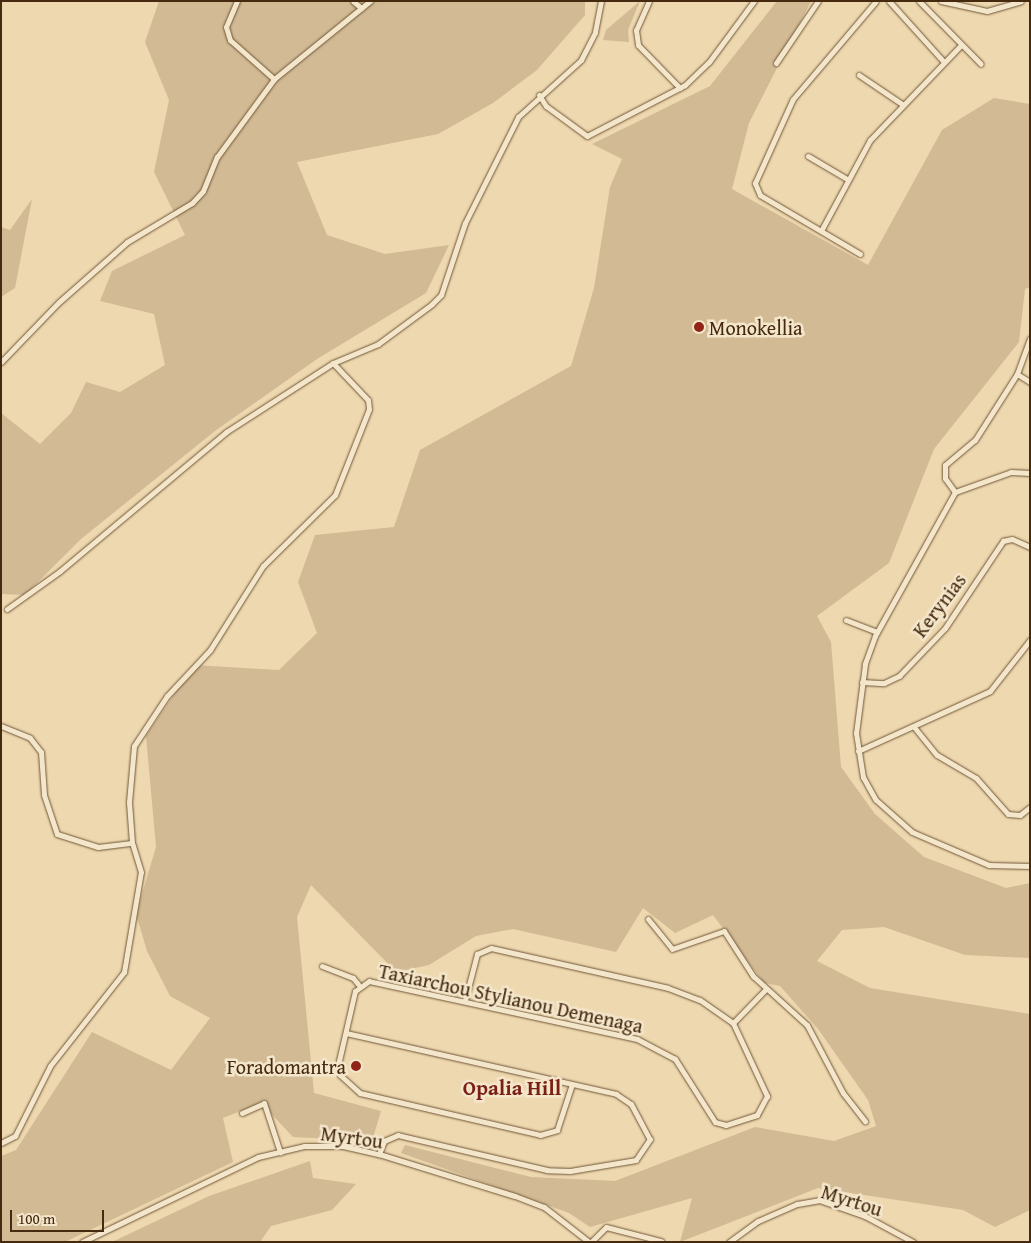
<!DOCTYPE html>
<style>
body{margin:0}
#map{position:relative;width:1031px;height:1243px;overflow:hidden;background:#eed8af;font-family:"Gentium Book Plus",serif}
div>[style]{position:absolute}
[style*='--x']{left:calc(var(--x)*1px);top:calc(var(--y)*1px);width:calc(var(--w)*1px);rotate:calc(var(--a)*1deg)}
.green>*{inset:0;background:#d1ba94}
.roads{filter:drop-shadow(0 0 1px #6f5638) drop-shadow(0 0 1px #6f5638)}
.minor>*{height:5px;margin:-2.5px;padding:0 2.5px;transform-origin:2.5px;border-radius:2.5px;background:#f4e6cb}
.dots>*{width:14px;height:14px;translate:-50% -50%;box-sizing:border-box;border:2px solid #f4e6cb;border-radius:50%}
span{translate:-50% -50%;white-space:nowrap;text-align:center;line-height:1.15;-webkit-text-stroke:5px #f4e6cb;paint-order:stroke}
.poi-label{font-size:20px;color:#452a10}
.left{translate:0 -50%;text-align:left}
.right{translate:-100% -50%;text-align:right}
.street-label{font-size:20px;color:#452a10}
.neighbourhood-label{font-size:21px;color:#7a1f14;font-weight:700}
.frame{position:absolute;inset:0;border:2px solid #452a10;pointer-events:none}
.scale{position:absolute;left:10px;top:1210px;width:94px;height:22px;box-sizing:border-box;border:2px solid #452a10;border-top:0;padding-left:6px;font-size:15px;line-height:18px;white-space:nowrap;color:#452a10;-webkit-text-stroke:4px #f4e6cb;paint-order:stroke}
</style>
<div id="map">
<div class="green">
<i style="clip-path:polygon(159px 1px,585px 1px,585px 15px,537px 70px,493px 103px,438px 134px,297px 162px,327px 235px,385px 254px,449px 245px,426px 293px,317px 359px,215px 431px,81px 539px,25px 595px,1px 594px,1px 413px,40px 444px,71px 413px,86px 382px,120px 392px,165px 365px,154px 314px,100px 301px,112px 271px,185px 235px,154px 172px,169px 100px,145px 42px)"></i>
<i style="clip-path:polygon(640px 1px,628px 30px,629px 42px,603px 40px,606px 30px)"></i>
<i style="clip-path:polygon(777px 1px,811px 1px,749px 123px,732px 189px,868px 265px,942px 130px,994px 98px,1030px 104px,1030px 287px,1025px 289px,1019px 342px,934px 449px,889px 563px,817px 616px,831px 642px,841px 767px,875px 814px,924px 857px,1006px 888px,1030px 883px,1030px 958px,965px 955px,884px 927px,842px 930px,817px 961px,870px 988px,1030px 1014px,1030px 1210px,995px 1227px,963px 1210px,818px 1188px,680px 1242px,692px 1198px,590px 1227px,569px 1213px,401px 1153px,405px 1145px,531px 1177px,615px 1181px,755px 1127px,834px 1141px,876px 1126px,868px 1100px,818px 1029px,780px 986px,764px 983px,713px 915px,675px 933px,643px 908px,616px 952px,513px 929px,476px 936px,429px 965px,396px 972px,311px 885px,297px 917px,314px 1093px,381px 1111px,372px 1141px,293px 1137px,261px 1103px,223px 1118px,233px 1162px,65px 1242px,1px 1242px,1px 1156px,16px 1150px,92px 1032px,171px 1070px,210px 1018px,170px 996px,147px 951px,136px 914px,156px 847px,146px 736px,194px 665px,279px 670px,317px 633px,298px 582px,315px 535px,394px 527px,420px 450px,571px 366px,594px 288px,610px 187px,622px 159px,592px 144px,710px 86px)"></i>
<i style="clip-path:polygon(32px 199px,15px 288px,1px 297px,1px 227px,10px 230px)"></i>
<i style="clip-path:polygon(310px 1161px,313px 1178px,356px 1184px,332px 1210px,271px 1226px,260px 1242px,112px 1242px,209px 1196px)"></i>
</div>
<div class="roads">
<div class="minor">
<i style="--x:237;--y:1;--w:28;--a:113"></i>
<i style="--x:226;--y:27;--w:14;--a:73"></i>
<i style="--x:230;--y:40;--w:59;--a:41.6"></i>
<i style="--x:353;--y:1;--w:11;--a:41"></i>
<i style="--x:649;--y:1;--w:32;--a:114"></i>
<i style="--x:636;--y:30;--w:15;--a:82"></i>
<i style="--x:638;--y:45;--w:60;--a:45.7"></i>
<i style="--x:889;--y:1;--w:81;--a:48"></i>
<i style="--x:919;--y:1;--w:88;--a:45.5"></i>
<i style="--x:941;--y:1;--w:47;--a:12.3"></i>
<i style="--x:987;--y:11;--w:35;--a:-16"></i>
<i style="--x:776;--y:63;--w:75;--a:-55.9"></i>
<i style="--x:859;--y:75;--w:52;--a:34"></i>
<i style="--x:539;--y:95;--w:13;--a:58"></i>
<i style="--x:546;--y:106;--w:51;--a:36.2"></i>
<i style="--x:587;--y:136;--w:110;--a:-27.5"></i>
<i style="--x:685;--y:85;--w:33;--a:-44"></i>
<i style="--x:709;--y:62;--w:76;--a:-53.6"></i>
<i style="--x:808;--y:156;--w:45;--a:30.5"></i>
<i style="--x:822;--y:229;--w:101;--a:-61.7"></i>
<i style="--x:870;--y:140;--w:132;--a:-46.2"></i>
<i style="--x:860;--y:254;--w:116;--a:-149.5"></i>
<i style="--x:760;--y:195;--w:13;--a:-113"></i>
<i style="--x:755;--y:183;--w:92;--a:-65.7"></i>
<i style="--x:793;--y:99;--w:128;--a:-49.7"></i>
<i style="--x:1;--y:362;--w:83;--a:-46"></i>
<i style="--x:59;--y:302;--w:91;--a:-41.4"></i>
<i style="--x:127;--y:242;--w:76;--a:-31"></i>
<i style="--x:192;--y:203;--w:16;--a:-47"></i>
<i style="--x:203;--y:191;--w:37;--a:-68"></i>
<i style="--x:217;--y:157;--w:97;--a:-53.8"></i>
<i style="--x:274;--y:79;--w:124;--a:-39.1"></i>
<i style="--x:1017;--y:374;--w:15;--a:32"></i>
<i style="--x:1030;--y:473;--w:19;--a:-177"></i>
<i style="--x:1011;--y:472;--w:59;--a:160.3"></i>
<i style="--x:955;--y:492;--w:165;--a:119.1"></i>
<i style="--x:875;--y:636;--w:30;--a:110"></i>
<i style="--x:865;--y:664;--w:70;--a:97.4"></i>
<i style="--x:856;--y:733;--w:45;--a:81"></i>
<i style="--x:863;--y:777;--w:26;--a:61"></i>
<i style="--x:876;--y:800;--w:48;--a:41.6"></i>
<i style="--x:912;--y:832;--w:84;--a:23.2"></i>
<i style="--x:989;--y:865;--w:41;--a:1.4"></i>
<i style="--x:955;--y:492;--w:17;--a:-126"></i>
<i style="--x:945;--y:478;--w:13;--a:-90"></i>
<i style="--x:945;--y:465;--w:39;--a:-40"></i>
<i style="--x:975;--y:440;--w:78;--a:-57.5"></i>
<i style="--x:1017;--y:374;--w:38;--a:-70"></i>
<i style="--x:7;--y:609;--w:65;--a:-35.6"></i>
<i style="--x:60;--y:571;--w:217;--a:-39.9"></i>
<i style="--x:226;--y:432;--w:127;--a:-32.8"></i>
<i style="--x:333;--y:363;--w:49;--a:-22.9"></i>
<i style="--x:378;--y:344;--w:67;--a:-36.5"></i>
<i style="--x:432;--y:304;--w:13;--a:-45"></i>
<i style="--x:441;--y:295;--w:76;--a:-71.6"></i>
<i style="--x:465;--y:223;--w:119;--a:-63.4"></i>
<i style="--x:518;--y:117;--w:85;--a:-42.1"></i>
<i style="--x:581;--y:60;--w:31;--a:-63"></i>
<i style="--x:595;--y:32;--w:32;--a:-79"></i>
<i style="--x:846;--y:620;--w:33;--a:21"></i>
<i style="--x:862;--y:682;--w:22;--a:3"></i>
<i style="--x:884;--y:683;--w:17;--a:-25"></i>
<i style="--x:899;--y:676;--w:66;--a:-46.2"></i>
<i style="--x:945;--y:628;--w:105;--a:-56.3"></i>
<i style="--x:1003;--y:541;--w:9;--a:-13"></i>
<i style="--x:1012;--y:539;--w:20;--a:24"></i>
<i style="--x:1;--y:726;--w:31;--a:22"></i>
<i style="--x:30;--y:738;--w:18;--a:52"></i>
<i style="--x:41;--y:752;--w:43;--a:86"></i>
<i style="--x:44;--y:795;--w:41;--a:71.6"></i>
<i style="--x:57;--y:834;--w:43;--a:17.6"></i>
<i style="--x:98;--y:847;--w:34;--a:-7"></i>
<i style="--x:914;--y:727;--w:36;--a:51"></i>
<i style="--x:937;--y:755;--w:45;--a:30.5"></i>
<i style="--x:976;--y:778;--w:48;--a:48.4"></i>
<i style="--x:1008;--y:814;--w:12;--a:5"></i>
<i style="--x:1020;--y:815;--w:13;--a:-39"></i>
<i style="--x:858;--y:751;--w:145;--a:-24.4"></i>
<i style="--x:990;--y:691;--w:65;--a:-51.9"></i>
<i style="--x:648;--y:919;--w:38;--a:51"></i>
<i style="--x:672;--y:949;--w:55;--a:-19.1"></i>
<i style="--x:724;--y:931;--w:54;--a:57.2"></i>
<i style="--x:753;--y:976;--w:73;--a:42.2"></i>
<i style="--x:807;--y:1025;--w:77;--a:62.1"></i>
<i style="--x:843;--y:1093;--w:36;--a:52"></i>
<i style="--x:322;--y:966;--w:33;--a:21"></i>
<i style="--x:353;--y:978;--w:8;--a:50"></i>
<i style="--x:465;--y:1000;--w:48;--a:-75.4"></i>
<i style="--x:477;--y:954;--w:15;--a:-23"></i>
<i style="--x:491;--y:948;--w:181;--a:12.7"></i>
<i style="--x:668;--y:988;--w:34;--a:21"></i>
<i style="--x:700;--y:1000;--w:40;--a:34.9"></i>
<i style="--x:733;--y:1023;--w:81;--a:65"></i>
<i style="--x:767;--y:1096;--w:21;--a:118"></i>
<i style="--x:757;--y:1115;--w:33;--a:162"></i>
<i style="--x:726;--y:1125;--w:11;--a:-165"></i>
<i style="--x:715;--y:1122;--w:75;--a:-122.4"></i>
<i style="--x:675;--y:1059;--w:43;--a:-152.2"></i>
<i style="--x:637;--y:1039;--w:274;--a:-167.8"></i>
<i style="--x:369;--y:981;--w:17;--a:144"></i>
<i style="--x:355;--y:991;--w:72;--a:102.9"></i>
<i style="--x:339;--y:1061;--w:14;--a:86"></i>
<i style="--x:340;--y:1075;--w:27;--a:42"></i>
<i style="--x:360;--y:1093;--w:185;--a:13.1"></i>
<i style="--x:540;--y:1135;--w:18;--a:-16"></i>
<i style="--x:557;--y:1130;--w:48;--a:-71.9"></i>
<i style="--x:733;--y:1023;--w:47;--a:-45.9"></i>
<i style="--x:346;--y:1033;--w:277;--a:12.7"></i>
<i style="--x:616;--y:1094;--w:18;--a:34"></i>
<i style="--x:631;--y:1104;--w:40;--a:62"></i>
<i style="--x:650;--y:1139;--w:25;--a:124"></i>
<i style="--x:636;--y:1160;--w:67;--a:170.5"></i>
<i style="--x:570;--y:1171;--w:23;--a:-178"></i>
<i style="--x:547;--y:1170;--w:153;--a:-166.8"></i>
<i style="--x:398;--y:1135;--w:15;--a:157"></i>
<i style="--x:384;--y:1141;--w:14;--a:111"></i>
<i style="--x:242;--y:1113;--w:24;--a:-24"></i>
<i style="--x:264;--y:1103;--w:52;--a:71.9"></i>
<i style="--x:1;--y:1143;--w:16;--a:-27"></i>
<i style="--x:15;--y:1136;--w:78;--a:-63.4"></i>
<i style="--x:50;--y:1066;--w:120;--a:-51.8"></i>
<i style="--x:124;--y:972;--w:101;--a:-80.4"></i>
<i style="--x:141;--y:872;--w:30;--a:-107"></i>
<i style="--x:132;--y:843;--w:41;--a:-94.2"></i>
<i style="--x:129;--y:802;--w:56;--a:-84.9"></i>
<i style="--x:134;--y:746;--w:60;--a:-56.6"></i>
<i style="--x:167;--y:696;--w:63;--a:-46.9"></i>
<i style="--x:210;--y:650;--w:99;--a:-57.8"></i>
<i style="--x:263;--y:566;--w:101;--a:-44.6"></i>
<i style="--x:335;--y:495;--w:92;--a:-68.4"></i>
<i style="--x:369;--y:409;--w:9;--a:-96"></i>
<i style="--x:368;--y:400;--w:51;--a:-133.4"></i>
<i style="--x:82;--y:1242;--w:195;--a:-25.8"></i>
<i style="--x:258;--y:1157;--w:47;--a:-13.4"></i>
<i style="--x:304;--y:1146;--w:39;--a:0"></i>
<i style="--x:343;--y:1146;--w:37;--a:13"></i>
<i style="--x:379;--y:1154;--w:142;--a:17.2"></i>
<i style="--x:515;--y:1196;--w:31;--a:21"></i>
<i style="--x:544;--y:1207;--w:57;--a:37.9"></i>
<i style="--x:591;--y:1242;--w:21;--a:-45"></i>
<i style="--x:606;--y:1227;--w:57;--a:14.3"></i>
<i style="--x:729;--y:1242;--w:36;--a:-36"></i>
<i style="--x:758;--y:1221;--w:43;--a:-23.6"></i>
<i style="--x:797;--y:1204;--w:22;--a:-10"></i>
<i style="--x:819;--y:1200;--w:49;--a:19.2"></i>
<i style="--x:865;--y:1216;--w:55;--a:28.4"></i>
</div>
</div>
<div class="dots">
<i style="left:699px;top:327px;background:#8f2418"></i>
<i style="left:356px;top:1066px;background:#8f2418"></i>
</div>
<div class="poi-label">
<span class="left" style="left:709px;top:327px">Monokellia</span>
<span class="right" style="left:346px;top:1066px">Foradomantra</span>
</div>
<div class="street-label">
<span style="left:939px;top:605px;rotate:-53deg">Kerynias</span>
<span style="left:511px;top:998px;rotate:12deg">Taxiarchou Stylianou Demenaga</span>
<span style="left:352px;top:1137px;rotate:8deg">Myrtou</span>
<span style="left:852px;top:1200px;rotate:18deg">Myrtou</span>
</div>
<div class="neighbourhood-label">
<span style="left:512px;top:1088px">Opalia Hill</span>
</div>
<div class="frame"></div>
<div class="scale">100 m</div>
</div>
